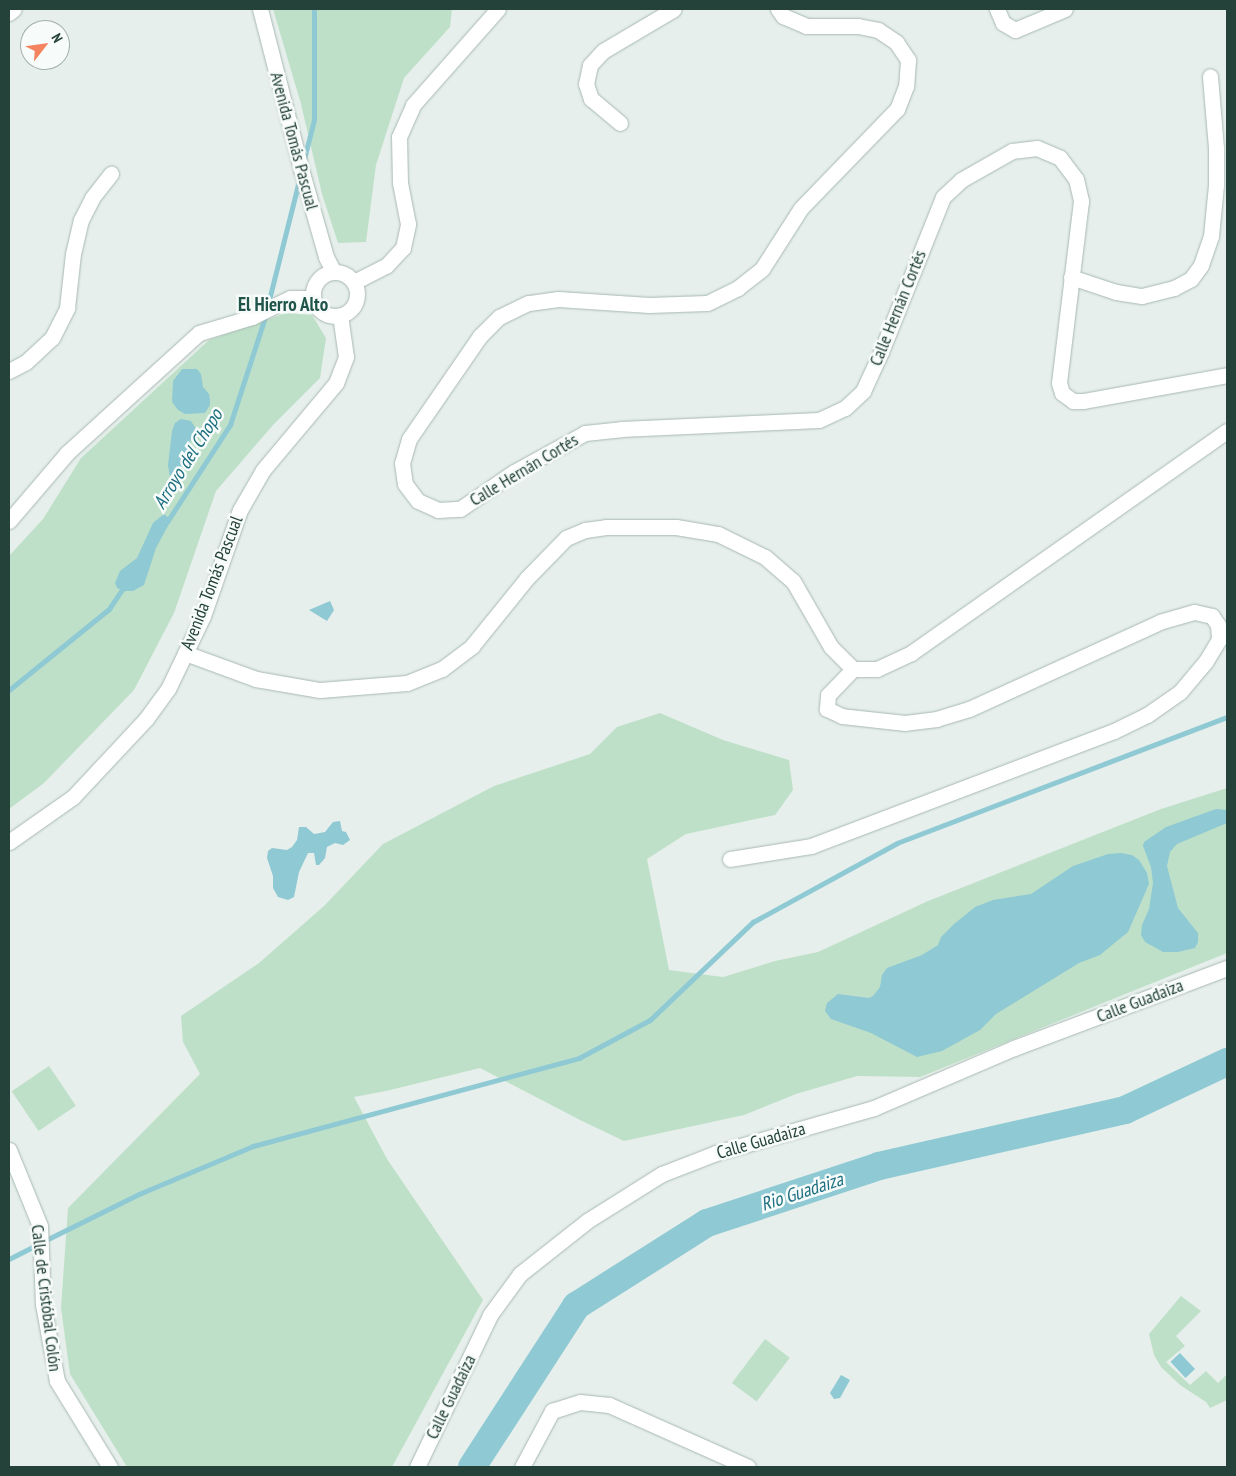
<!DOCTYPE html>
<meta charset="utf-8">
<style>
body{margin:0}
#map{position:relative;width:1236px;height:1476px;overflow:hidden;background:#e6efeb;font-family:"PT Sans Narrow",sans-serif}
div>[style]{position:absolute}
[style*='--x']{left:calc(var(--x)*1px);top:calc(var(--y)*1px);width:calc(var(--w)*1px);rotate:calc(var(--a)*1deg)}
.green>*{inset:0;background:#bfe0c8;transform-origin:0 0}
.water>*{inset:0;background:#8ec9d4;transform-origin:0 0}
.stream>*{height:4.5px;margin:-2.25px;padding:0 2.25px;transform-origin:2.25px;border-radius:2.25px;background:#8ec9d4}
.river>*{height:28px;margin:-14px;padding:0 14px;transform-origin:14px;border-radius:14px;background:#8ec9d4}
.roads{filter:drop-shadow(0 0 1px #a8b8b2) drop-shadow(0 0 1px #a8b8b2)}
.minor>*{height:15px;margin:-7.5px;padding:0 7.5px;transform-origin:7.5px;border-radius:7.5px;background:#fff}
.minor>.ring{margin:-7.5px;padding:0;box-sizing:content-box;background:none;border:15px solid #fff;border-radius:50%}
span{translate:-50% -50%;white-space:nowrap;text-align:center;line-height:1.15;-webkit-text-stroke:5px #f7fbf9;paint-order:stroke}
.street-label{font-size:18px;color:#24423a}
.neighbourhood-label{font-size:19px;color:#1f5548;font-weight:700}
.water-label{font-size:19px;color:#1c6f80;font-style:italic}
.frame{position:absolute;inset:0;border:10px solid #24423a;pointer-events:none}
.north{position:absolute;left:20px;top:20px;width:50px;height:50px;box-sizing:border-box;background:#f7fbf9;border:1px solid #a3b1ad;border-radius:50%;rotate:60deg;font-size:14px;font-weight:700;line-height:20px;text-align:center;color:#24423a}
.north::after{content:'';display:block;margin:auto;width:18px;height:22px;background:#f4845f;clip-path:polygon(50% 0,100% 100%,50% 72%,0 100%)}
</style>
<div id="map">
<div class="green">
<i style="clip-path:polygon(273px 9px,452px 9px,450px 27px,404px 78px,376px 165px,366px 242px,338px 243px,322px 194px,301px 104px)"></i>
<i style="clip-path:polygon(286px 313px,312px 315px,326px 338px,320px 378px,273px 425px,216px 491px,174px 613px,134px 690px,44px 783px,9px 809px,9px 556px,43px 519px,81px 458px,209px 340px)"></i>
<i style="clip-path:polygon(660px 713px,723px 740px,789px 760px,793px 790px,775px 815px,686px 834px,647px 859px,669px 970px,723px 977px,775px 961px,818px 952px,928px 901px,1161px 809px,1227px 788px,1227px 953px,920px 1077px,857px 1076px,796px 1094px,744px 1115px,624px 1141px,580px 1120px,480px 1068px,386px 1091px,354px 1097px,387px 1159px,483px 1300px,392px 1467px,127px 1467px,70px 1374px,61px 1308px,68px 1208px,200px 1074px,183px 1042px,181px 1016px,259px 963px,324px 906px,383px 844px,494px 786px,590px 754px,617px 727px)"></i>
<i style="left:49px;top:1066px;width:48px;height:45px;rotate:56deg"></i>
<i style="clip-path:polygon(1181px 1296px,1201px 1311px,1176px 1336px,1185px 1346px,1166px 1362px,1190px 1385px,1206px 1371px,1218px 1383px,1227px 1374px,1227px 1400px,1210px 1408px,1206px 1402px,1180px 1385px,1161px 1367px,1154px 1355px,1149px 1334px)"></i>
<i style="left:765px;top:1339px;width:31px;height:55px;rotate:37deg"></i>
</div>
<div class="water">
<i style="clip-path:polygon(182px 369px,197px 369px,201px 374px,203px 387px,209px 394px,210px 400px,210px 405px,205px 413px,185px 414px,178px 410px,172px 402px,173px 381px)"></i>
<i style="clip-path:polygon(181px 419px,191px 421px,197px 430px,191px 439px,183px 466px,175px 479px,170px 478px,168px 465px,172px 431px,175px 423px)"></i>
<i style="clip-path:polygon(164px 514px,170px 519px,169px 524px,156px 548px,144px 585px,133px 591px,124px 591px,117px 588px,115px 583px,120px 571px,137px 558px,153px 523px)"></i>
<i style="clip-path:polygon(330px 601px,334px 610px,327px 621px,309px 610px)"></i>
<i style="clip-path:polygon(1216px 809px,1227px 810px,1227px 823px,1177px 844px,1170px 852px,1167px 866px,1178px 908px,1198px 933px,1198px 942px,1195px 948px,1178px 952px,1163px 952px,1145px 942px,1141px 935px,1142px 925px,1149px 909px,1153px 883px,1151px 867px,1143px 846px,1144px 842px,1166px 827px)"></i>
<i style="clip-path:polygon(340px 821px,342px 831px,346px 832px,350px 840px,343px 845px,335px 843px,327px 847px,325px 858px,319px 865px,316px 865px,314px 853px,308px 853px,299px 872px,294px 897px,288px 900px,278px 897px,273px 888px,273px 876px,267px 858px,268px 851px,272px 848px,287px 850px,292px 847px,297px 840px,299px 827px,306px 827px,314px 834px,320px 833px,325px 832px,333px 822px)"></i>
<i style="clip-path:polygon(1121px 853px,1132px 855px,1139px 860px,1147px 873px,1149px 884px,1128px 932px,1100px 955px,1079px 963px,996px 1014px,980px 1030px,942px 1051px,917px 1057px,871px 1033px,831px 1019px,825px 1011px,827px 1003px,838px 994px,869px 998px,873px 996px,880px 987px,882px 975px,887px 968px,922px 955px,938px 945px,941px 937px,954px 924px,975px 907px,993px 900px,1031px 894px,1073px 866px,1108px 854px)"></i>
<i style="left:1180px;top:1353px;width:22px;height:13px;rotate:47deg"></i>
<i style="clip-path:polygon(841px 1375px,850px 1380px,840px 1398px,834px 1399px,830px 1393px)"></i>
</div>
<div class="stream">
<i style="--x:304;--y:159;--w:40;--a:-75.6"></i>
<i style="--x:314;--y:120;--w:111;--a:-90"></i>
<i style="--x:268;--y:304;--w:127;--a:-75.9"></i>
<i style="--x:167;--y:522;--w:116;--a:-57"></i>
<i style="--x:230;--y:425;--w:117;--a:-72"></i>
<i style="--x:9;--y:690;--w:129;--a:-39"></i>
<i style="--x:109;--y:609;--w:27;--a:-56"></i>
<i style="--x:44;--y:1241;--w:106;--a:-26.3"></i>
<i style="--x:139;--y:1194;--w:124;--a:-22.8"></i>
<i style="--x:253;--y:1146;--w:338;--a:-15.1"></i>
<i style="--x:579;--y:1058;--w:81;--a:-28.2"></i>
<i style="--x:650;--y:1020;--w:142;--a:-43.6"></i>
<i style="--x:753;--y:922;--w:164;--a:-28.7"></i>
<i style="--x:897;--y:843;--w:353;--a:-20.9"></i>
<i style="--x:9;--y:1259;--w:31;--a:-27"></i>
</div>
<div class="river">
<i style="--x:472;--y:1467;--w:192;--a:-57.1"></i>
<i style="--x:576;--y:1306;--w:155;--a:-32.4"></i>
<i style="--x:707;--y:1223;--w:181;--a:-18.3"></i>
<i style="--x:879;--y:1166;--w:252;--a:-12.8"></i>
<i style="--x:1125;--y:1110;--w:113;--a:-25.2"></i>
</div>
<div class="roads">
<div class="minor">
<i style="--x:260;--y:9;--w:165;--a:75.6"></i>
<i style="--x:301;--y:169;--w:91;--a:74.1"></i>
<i style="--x:326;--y:257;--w:16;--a:63"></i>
<i style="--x:778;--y:9;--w:9;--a:54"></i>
<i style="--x:783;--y:16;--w:25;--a:23"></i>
<i style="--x:806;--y:26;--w:52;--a:0"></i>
<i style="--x:858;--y:26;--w:20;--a:11"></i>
<i style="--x:878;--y:30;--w:22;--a:34"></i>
<i style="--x:896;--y:42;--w:22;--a:56"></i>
<i style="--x:908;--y:60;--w:26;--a:94"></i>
<i style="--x:906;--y:86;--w:25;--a:111"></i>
<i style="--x:897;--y:109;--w:138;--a:134.1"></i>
<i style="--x:801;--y:208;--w:72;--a:122.6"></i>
<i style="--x:762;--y:269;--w:31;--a:142"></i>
<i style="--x:738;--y:288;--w:34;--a:154"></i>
<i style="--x:707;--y:303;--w:58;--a:178"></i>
<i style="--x:649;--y:305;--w:91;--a:-176.2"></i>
<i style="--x:558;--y:299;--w:30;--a:172"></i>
<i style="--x:528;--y:303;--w:32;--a:154"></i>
<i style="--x:499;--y:317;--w:27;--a:135"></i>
<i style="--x:480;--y:336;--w:125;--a:124.6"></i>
<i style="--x:409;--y:439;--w:25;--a:106"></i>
<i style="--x:402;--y:463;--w:21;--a:82"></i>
<i style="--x:405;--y:484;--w:21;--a:53"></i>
<i style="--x:418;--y:501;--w:22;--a:24"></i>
<i style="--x:438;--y:510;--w:22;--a:-3"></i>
<i style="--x:460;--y:509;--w:65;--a:-34.4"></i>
<i style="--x:514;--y:472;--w:81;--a:-28.8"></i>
<i style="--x:585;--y:433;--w:36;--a:-6"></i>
<i style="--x:621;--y:429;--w:198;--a:-2.6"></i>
<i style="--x:819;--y:420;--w:29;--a:-25"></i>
<i style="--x:845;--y:408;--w:25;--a:-43"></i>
<i style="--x:863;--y:391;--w:43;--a:-65.2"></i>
<i style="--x:881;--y:352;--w:167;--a:-68.2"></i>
<i style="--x:943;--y:197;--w:25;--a:-43"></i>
<i style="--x:961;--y:180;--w:59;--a:-29.6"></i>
<i style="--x:1012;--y:151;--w:25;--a:-7"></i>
<i style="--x:1037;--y:148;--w:25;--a:23"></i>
<i style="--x:1060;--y:158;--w:26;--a:53"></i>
<i style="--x:1076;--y:179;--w:23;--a:77"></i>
<i style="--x:1081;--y:201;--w:183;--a:96.9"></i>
<i style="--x:1059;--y:383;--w:10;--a:73"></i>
<i style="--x:1062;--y:393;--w:14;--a:36"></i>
<i style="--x:1073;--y:401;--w:10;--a:0"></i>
<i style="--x:1083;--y:401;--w:146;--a:-10.2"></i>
<i style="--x:997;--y:9;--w:15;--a:67"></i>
<i style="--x:1003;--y:23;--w:14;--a:30"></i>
<i style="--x:1015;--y:30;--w:54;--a:-22.8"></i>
<i style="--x:9;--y:13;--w:6;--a:-39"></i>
<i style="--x:620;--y:123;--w:38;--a:-140"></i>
<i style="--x:591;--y:99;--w:16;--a:-108"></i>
<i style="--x:586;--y:84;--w:19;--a:-78"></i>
<i style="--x:590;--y:65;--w:19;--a:-47"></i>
<i style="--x:603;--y:51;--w:82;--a:-30.6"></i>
<i class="ring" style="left:313px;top:272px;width:29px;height:29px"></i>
<i style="--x:1071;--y:277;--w:47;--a:18.4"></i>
<i style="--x:1116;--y:292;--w:26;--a:9"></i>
<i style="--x:1142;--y:296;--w:33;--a:-14"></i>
<i style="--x:1174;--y:288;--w:19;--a:-28"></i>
<i style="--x:1191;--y:279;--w:17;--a:-54"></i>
<i style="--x:1201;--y:265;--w:31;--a:-71"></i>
<i style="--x:1211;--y:236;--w:51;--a:-84.4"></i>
<i style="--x:1216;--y:185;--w:37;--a:-90"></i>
<i style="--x:1216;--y:148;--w:72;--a:-94.8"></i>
<i style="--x:354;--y:282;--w:36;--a:-27"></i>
<i style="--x:386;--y:266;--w:25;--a:-47"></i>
<i style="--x:403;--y:248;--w:25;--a:-78"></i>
<i style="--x:408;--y:224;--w:42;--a:-101"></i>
<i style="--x:400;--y:183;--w:46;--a:-91.2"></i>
<i style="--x:399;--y:137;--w:35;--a:-66"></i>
<i style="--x:413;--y:105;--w:128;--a:-48.5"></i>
<i style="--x:9;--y:371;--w:19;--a:-28"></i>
<i style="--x:26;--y:362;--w:35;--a:-43"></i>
<i style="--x:52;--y:338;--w:34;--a:-63"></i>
<i style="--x:67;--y:308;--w:54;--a:-83.7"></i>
<i style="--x:73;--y:254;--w:35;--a:-77"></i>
<i style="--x:81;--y:220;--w:25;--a:-63"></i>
<i style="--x:92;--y:198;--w:31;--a:-52"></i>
<i style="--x:9;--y:521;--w:89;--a:-49.5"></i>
<i style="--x:67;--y:453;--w:178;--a:-42.3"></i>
<i style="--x:199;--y:333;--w:55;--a:-16.8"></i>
<i style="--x:252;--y:317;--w:42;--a:-26.6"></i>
<i style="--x:290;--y:298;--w:23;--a:0"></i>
<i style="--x:185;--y:653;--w:76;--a:20.1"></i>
<i style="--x:256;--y:679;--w:65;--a:9.8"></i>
<i style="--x:320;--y:690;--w:87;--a:-4.6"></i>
<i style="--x:407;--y:683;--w:38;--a:-22"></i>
<i style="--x:442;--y:669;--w:38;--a:-37"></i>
<i style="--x:472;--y:646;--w:87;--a:-51"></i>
<i style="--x:527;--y:578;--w:56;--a:-45.7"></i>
<i style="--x:566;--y:538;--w:21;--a:-23"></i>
<i style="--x:585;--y:530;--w:21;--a:-8"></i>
<i style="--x:606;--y:527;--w:70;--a:0"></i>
<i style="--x:676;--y:527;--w:43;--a:9.5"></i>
<i style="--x:718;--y:534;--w:52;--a:26.1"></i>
<i style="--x:765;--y:557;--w:37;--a:41"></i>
<i style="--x:793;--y:581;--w:76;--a:60.1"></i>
<i style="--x:831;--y:647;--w:31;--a:45"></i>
<i style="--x:853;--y:669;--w:24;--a:0"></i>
<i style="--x:877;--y:669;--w:38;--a:-25"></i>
<i style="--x:911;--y:653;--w:386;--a:-35.1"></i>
<i style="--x:9;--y:842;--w:78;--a:-35.1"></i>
<i style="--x:73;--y:797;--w:107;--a:-46.9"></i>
<i style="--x:146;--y:719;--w:37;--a:-54"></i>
<i style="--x:168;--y:689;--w:81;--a:-64.4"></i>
<i style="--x:203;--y:616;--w:112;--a:-70.8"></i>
<i style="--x:240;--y:510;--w:46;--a:-60.1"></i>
<i style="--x:263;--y:470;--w:114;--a:-50"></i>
<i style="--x:336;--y:383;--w:28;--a:-69"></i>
<i style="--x:346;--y:357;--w:42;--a:-98.1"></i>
<i style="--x:730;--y:859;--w:82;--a:-9.1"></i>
<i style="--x:811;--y:846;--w:324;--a:-20.8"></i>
<i style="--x:1114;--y:731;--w:37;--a:-26"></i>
<i style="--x:1147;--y:715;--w:40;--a:-34.9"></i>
<i style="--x:1180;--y:692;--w:40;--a:-50"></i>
<i style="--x:1206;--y:661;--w:26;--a:-59"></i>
<i style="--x:1219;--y:639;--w:14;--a:-94"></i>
<i style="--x:1218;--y:625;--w:11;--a:-124"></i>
<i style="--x:1212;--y:616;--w:18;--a:-167"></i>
<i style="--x:1194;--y:612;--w:35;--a:164"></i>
<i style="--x:1160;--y:622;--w:210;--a:155.5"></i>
<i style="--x:969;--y:709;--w:34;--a:163"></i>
<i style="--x:937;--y:719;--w:32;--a:173"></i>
<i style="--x:905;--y:723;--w:63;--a:-173.7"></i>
<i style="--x:842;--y:716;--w:17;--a:-155"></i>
<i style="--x:827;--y:709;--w:14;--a:-86"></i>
<i style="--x:828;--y:695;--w:36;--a:-46"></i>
<i style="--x:9;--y:1150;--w:82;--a:67.8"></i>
<i style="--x:40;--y:1226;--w:78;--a:87.8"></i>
<i style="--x:43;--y:1304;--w:78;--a:79.7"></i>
<i style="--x:57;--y:1381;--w:101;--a:58.4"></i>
<i style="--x:417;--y:1467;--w:169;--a:-64.3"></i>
<i style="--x:490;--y:1315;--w:51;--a:-53.8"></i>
<i style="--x:520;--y:1274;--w:85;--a:-38.3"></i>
<i style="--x:587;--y:1221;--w:89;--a:-32.1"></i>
<i style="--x:662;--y:1174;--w:58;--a:-21.3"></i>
<i style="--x:716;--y:1153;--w:164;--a:-15.9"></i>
<i style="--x:874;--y:1108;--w:152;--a:-23.2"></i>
<i style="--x:1014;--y:1048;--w:228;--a:-20.6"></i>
<i style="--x:522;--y:1467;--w:64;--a:-61.8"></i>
<i style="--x:552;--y:1411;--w:29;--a:-18"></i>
<i style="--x:580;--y:1402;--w:29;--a:6"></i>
<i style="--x:609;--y:1405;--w:152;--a:24"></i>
</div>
</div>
<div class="street-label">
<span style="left:294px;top:141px;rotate:75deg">Avenida Tomás Pascual</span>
<span style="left:898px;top:308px;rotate:-68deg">Calle Hernán Cortés</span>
<span style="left:524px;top:470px;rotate:-31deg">Calle Hernán Cortés</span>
<span style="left:212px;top:583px;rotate:-69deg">Avenida Tomás Pascual</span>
<span style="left:1140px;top:1001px;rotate:-21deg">Calle Guadaiza</span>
<span style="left:761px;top:1141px;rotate:-16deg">Calle Guadaiza</span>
<span style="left:46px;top:1298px;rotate:83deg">Calle de Cristóbal Colón</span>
<span style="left:451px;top:1397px;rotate:-64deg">Calle Guadaiza</span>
</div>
<div class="neighbourhood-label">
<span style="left:283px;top:305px">El Hierro Alto</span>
</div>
<div class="water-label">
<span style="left:188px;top:459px;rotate:-58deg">Arroyo del Chopo</span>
<span style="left:802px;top:1192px;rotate:-18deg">Rio Guadaiza</span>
</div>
<div class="frame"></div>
<div class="north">N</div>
</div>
